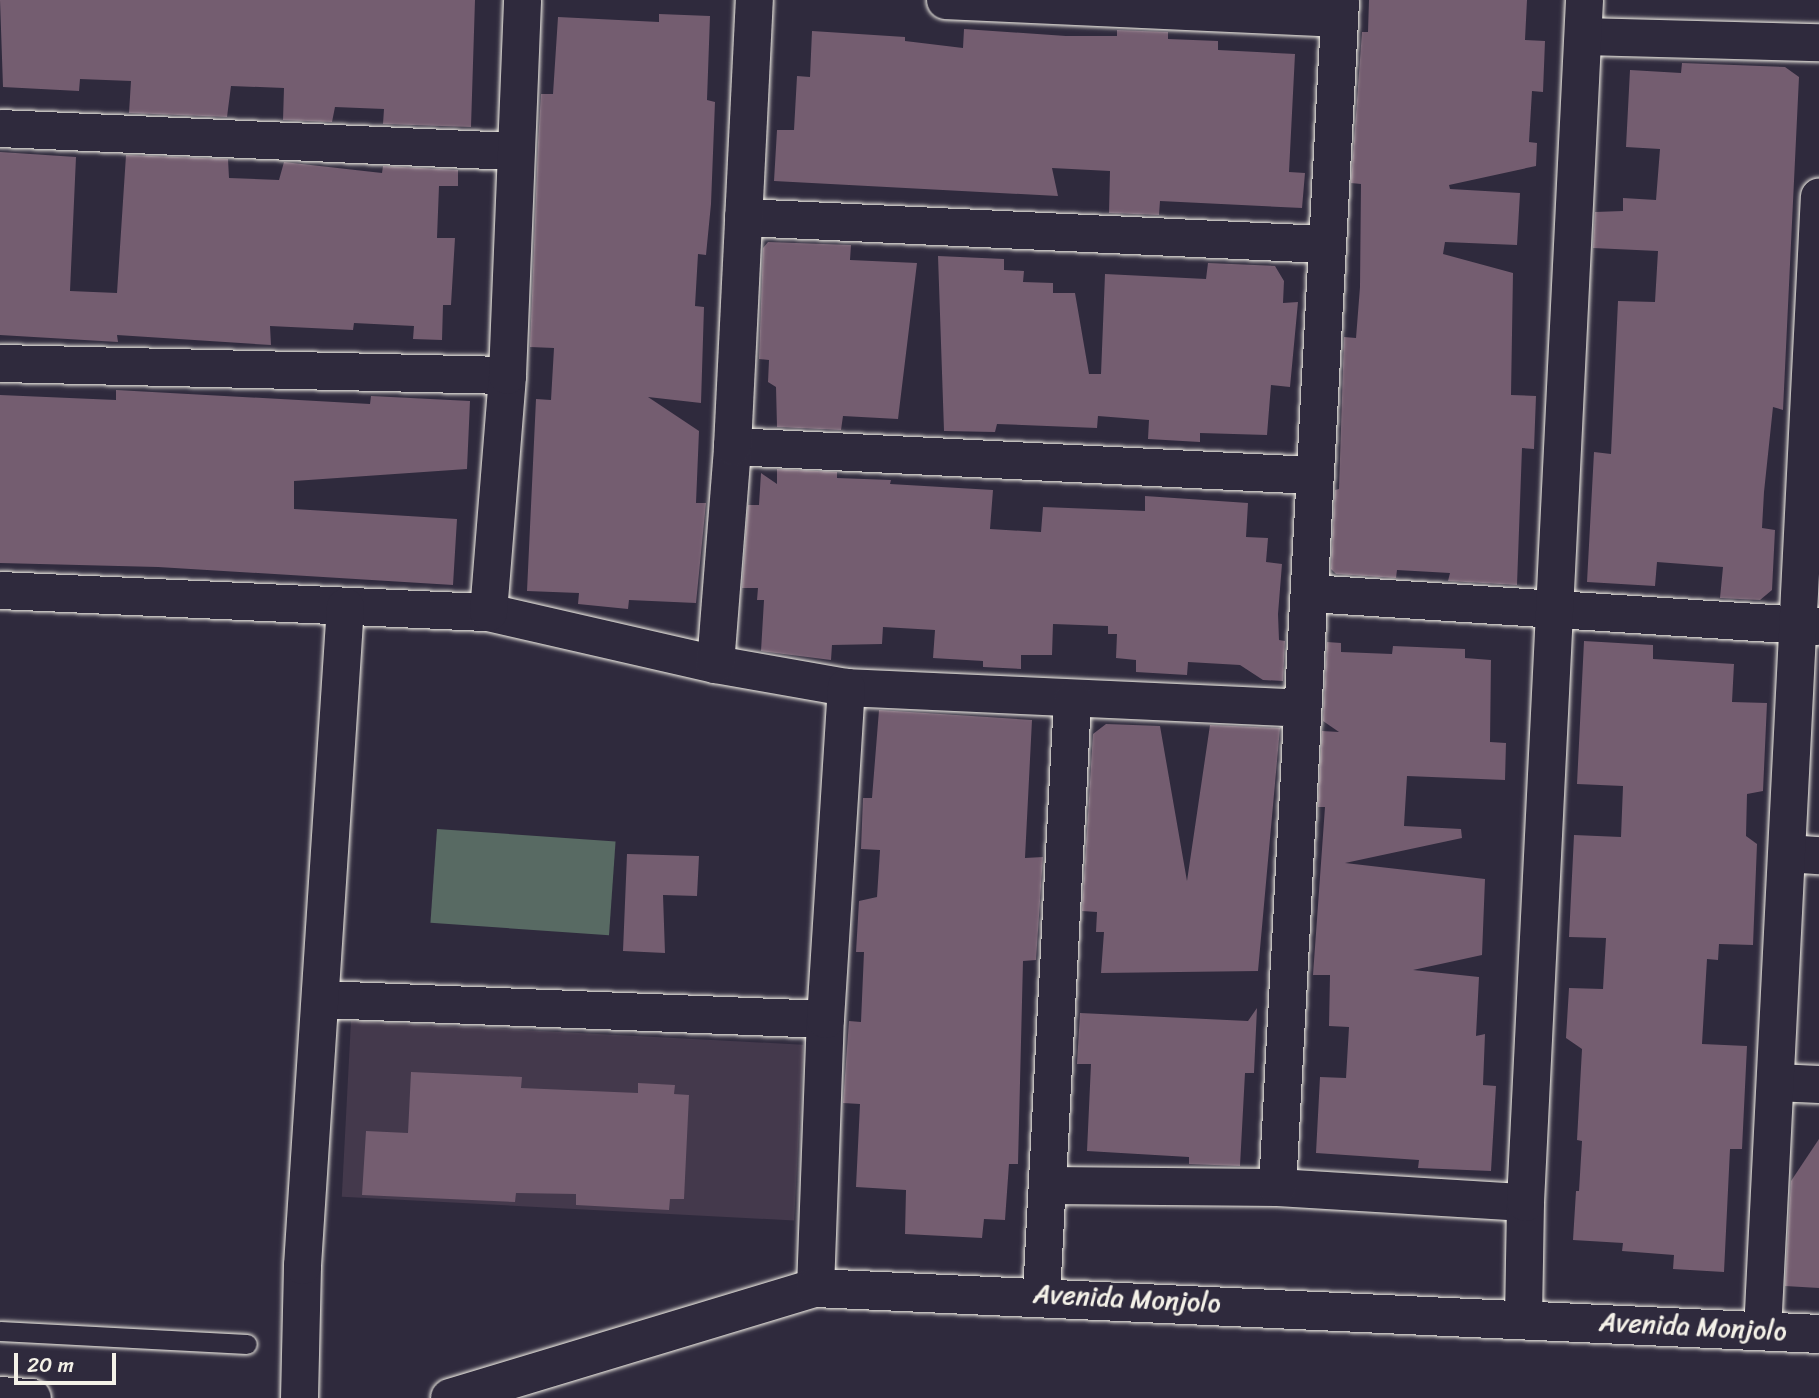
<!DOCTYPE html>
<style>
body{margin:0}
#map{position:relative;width:1819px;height:1398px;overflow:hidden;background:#2f2a3d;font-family:Sriracha,sans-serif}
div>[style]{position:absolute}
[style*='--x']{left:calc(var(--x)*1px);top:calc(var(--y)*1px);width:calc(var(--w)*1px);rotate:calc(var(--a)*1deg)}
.built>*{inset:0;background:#44394c;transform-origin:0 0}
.green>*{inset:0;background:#586a63;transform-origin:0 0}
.building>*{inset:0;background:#745d70}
.roads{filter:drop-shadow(0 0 2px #f4f1e8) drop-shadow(0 0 2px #f4f1e8)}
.lane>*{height:19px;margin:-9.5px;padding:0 9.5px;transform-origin:9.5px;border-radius:9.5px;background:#2f2a3d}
.street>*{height:37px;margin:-18.5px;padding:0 18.5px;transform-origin:18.5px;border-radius:18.5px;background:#2f2a3d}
.secondary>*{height:38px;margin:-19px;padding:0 19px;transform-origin:19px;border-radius:19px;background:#2f2a3d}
span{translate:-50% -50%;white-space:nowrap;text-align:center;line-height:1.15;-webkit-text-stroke:5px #2f2a3d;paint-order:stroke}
.street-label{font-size:26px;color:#f4f1e8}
.scale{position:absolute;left:14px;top:1353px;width:102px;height:32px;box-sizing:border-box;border:4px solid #f4f1e8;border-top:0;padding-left:9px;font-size:21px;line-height:24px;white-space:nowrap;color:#f4f1e8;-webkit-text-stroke:5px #2f2a3d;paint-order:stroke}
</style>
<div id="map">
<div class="built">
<i style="left:351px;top:1021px;width:453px;height:176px;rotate:3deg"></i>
</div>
<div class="green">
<i style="left:437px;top:829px;width:179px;height:94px;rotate:4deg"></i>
</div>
<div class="building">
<i style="clip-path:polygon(0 0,475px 0,471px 127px,383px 124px,384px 109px,335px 107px,332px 122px,283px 120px,284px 88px,231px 86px,227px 117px,129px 113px,131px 81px,80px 79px,79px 91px,3px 87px)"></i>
<i style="clip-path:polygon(1369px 0,1527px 0,1525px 40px,1545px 41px,1543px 92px,1532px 91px,1529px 142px,1537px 143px,1536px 166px,1449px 185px,1450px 189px,1520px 193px,1517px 245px,1445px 242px,1443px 254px,1513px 273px,1511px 395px,1536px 396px,1534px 449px,1522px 448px,1517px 585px,1448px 581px,1450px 573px,1397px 570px,1396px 578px,1336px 574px,1331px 569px,1335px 490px,1339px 489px,1344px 337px,1356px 338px,1360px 287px,1361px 184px,1351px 183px,1362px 32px,1368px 32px)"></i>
<i style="clip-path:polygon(659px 14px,710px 16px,707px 100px,715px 102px,711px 204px,706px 255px,698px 254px,695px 306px,704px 307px,701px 403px,648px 397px,699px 431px,696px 503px,706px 503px,696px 603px,629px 600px,628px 609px,578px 604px,579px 593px,527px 591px,536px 399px,551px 400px,554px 348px,530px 347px,538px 143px,541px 94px,553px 94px,558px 17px,659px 22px)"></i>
<i style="clip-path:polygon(964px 29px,1066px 36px,1117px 36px,1117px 30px,1168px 32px,1168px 39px,1218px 41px,1218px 50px,1295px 54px,1289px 172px,1305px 173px,1302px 208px,1160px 201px,1159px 215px,1109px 213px,1110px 171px,1052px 168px,1058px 196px,774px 181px,777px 130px,794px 130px,797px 76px,810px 77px,812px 31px,905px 37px,905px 41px,963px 48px)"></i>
<i style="clip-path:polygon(1682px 63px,1785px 67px,1799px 77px,1783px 410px,1773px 407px,1764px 492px,1762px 528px,1775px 530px,1772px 590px,1760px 600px,1720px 598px,1723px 567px,1657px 562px,1655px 586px,1587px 582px,1594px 452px,1611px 454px,1618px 301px,1655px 302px,1658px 251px,1593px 248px,1595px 212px,1623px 211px,1623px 198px,1656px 200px,1660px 149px,1626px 147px,1630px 70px,1681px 73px)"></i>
<i style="clip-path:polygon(0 152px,76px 157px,70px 291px,117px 293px,126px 155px,228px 159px,229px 178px,279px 180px,284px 162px,382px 173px,383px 166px,458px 170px,458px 186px,439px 186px,437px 238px,455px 238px,451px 305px,443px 305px,442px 340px,413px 339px,414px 326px,354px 323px,353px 330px,270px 326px,271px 345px,117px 335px,118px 342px,0 335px)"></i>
<i style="clip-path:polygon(768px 242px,851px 245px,850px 260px,917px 263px,898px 419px,843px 416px,841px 430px,777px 427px,776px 387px,768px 382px,769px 360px,759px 359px,763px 248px)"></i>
<i style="clip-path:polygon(938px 256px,1004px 259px,1004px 270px,1024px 271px,1023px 282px,1053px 283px,1053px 293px,1075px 293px,1089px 374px,1101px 374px,1105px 274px,1206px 279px,1208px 263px,1275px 266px,1284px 281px,1283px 303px,1298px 302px,1290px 387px,1271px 385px,1267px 435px,1200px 433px,1200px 442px,1148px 439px,1149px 420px,1098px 416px,1097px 428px,997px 424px,995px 432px,944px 431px)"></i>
<i style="clip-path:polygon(116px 390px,370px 404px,371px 396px,470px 401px,467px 469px,294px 481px,294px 509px,457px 519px,453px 585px,158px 567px,0 563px,0 395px,116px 400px)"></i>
<i style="clip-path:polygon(777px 469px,837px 472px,837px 478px,891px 480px,890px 484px,993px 490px,990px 529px,1041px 532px,1043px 507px,1145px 511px,1145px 496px,1248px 503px,1246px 537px,1268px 538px,1266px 562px,1282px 564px,1278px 614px,1279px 640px,1285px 641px,1283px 681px,1263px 680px,1240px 665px,1188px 662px,1187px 675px,1136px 672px,1136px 660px,1116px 658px,1117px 634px,1108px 634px,1108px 626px,1053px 624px,1052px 655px,1021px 655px,1021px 669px,983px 667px,983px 661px,933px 658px,935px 630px,883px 627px,882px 644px,832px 645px,831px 660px,761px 651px,764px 600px,757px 600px,758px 588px,742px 588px,748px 505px,759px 505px,761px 473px,777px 484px)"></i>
<i style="clip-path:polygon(1584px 641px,1653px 645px,1653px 659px,1734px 664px,1732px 702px,1767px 703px,1763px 791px,1747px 794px,1746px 836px,1757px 844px,1753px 945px,1719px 944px,1718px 960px,1707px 959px,1702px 1044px,1747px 1046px,1742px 1149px,1730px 1149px,1724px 1272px,1673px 1269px,1674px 1255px,1622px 1251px,1623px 1243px,1573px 1240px,1576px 1191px,1579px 1191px,1582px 1141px,1577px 1140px,1582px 1049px,1566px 1038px,1569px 988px,1603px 989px,1606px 938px,1569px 937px,1574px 835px,1621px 837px,1623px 786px,1577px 784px)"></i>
<i style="clip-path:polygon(1327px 642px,1341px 643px,1341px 652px,1392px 654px,1393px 646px,1465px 649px,1465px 658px,1491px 660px,1490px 742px,1506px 743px,1505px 780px,1407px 776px,1404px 826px,1461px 829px,1462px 838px,1345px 863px,1485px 879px,1482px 955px,1413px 970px,1479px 977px,1476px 1036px,1485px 1034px,1483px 1085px,1496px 1086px,1491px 1171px,1418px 1168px,1419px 1160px,1316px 1153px,1320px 1077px,1346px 1078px,1349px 1027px,1329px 1026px,1330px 975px,1313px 975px,1325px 807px,1318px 807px,1322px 731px,1339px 732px,1323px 721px)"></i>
<i style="clip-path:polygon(879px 710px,1032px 720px,1025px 858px,1043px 857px,1036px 960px,1023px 961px,1018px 1164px,1009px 1164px,1005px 1220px,984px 1219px,982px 1238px,905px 1234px,906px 1190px,856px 1187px,860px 1104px,843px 1103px,849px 1021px,861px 1022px,864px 952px,856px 952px,859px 901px,877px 897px,880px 850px,861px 849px,863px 798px,872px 798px)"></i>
<i style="clip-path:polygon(1106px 724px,1160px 726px,1187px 881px,1210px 725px,1280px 728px,1258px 971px,1101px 973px,1104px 932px,1096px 932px,1097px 912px,1082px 911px,1093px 734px)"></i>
<i style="clip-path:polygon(627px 854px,699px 856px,697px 896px,663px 895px,665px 953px,623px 951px)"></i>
<i style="clip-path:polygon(1257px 1008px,1254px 1073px,1245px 1073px,1240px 1166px,1189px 1164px,1189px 1157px,1087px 1151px,1091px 1064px,1077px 1064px,1080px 1013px,1248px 1021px)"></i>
<i style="clip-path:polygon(411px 1072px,522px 1077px,521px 1088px,638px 1093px,638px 1083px,675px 1085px,674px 1094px,689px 1095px,684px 1199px,670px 1199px,669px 1210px,576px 1205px,576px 1194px,516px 1193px,515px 1202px,362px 1195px,366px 1131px,408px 1133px)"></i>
<i style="clip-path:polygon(1819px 1139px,1819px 1288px,1785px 1286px,1791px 1181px)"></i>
</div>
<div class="roads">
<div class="lane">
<i style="--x:0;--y:1331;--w:247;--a:3"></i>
</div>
<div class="street">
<i style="--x:945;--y:0;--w:394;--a:2.6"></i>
<i style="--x:1583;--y:36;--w:236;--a:1.5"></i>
<i style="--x:0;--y:128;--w:514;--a:2.57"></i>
<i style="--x:743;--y:217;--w:583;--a:2.66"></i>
<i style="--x:0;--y:363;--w:507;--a:1.36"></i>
<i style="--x:732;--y:446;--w:582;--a:2.86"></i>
<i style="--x:0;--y:590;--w:488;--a:2.6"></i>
<i style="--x:488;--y:612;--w:233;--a:12.9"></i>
<i style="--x:715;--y:664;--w:133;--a:10"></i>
<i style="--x:846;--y:687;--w:455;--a:2.6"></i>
<i style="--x:1310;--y:593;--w:509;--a:3.72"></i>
<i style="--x:488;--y:612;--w:238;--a:-85.4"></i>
<i style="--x:507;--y:375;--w:375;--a:-87.7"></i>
<i style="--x:715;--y:664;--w:219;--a:-85.5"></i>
<i style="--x:732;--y:446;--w:447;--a:-87.2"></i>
<i style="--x:1787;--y:853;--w:32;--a:4"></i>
<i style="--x:321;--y:999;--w:504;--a:2.27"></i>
<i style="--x:1775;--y:1082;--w:44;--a:2.6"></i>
<i style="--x:1048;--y:1185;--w:229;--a:0.5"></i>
<i style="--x:1277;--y:1187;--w:248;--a:3.5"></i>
<i style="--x:1277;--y:1187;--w:1189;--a:-86.96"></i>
<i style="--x:815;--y:1288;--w:269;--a:-87.9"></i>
<i style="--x:825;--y:1019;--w:333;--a:-86.4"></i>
<i style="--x:1041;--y:1295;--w:596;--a:-87.02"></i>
<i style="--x:1523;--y:1318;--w:116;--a:-89"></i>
<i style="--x:1525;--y:1202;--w:1203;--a:-87.19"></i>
<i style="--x:1762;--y:1331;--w:1136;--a:-87.13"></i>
<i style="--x:299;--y:1398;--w:133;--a:-88.7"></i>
<i style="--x:302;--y:1265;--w:660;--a:-86.27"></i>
</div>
<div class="secondary">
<i style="--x:0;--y:1396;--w:32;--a:4"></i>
<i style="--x:450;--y:1398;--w:381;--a:-16.8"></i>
<i style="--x:815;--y:1288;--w:1005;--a:2.62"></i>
</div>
</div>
<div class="street-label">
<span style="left:1127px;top:1299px;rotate:3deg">Avenida Monjolo</span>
<span style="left:1693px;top:1327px;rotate:3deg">Avenida Monjolo</span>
</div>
<div class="scale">20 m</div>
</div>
